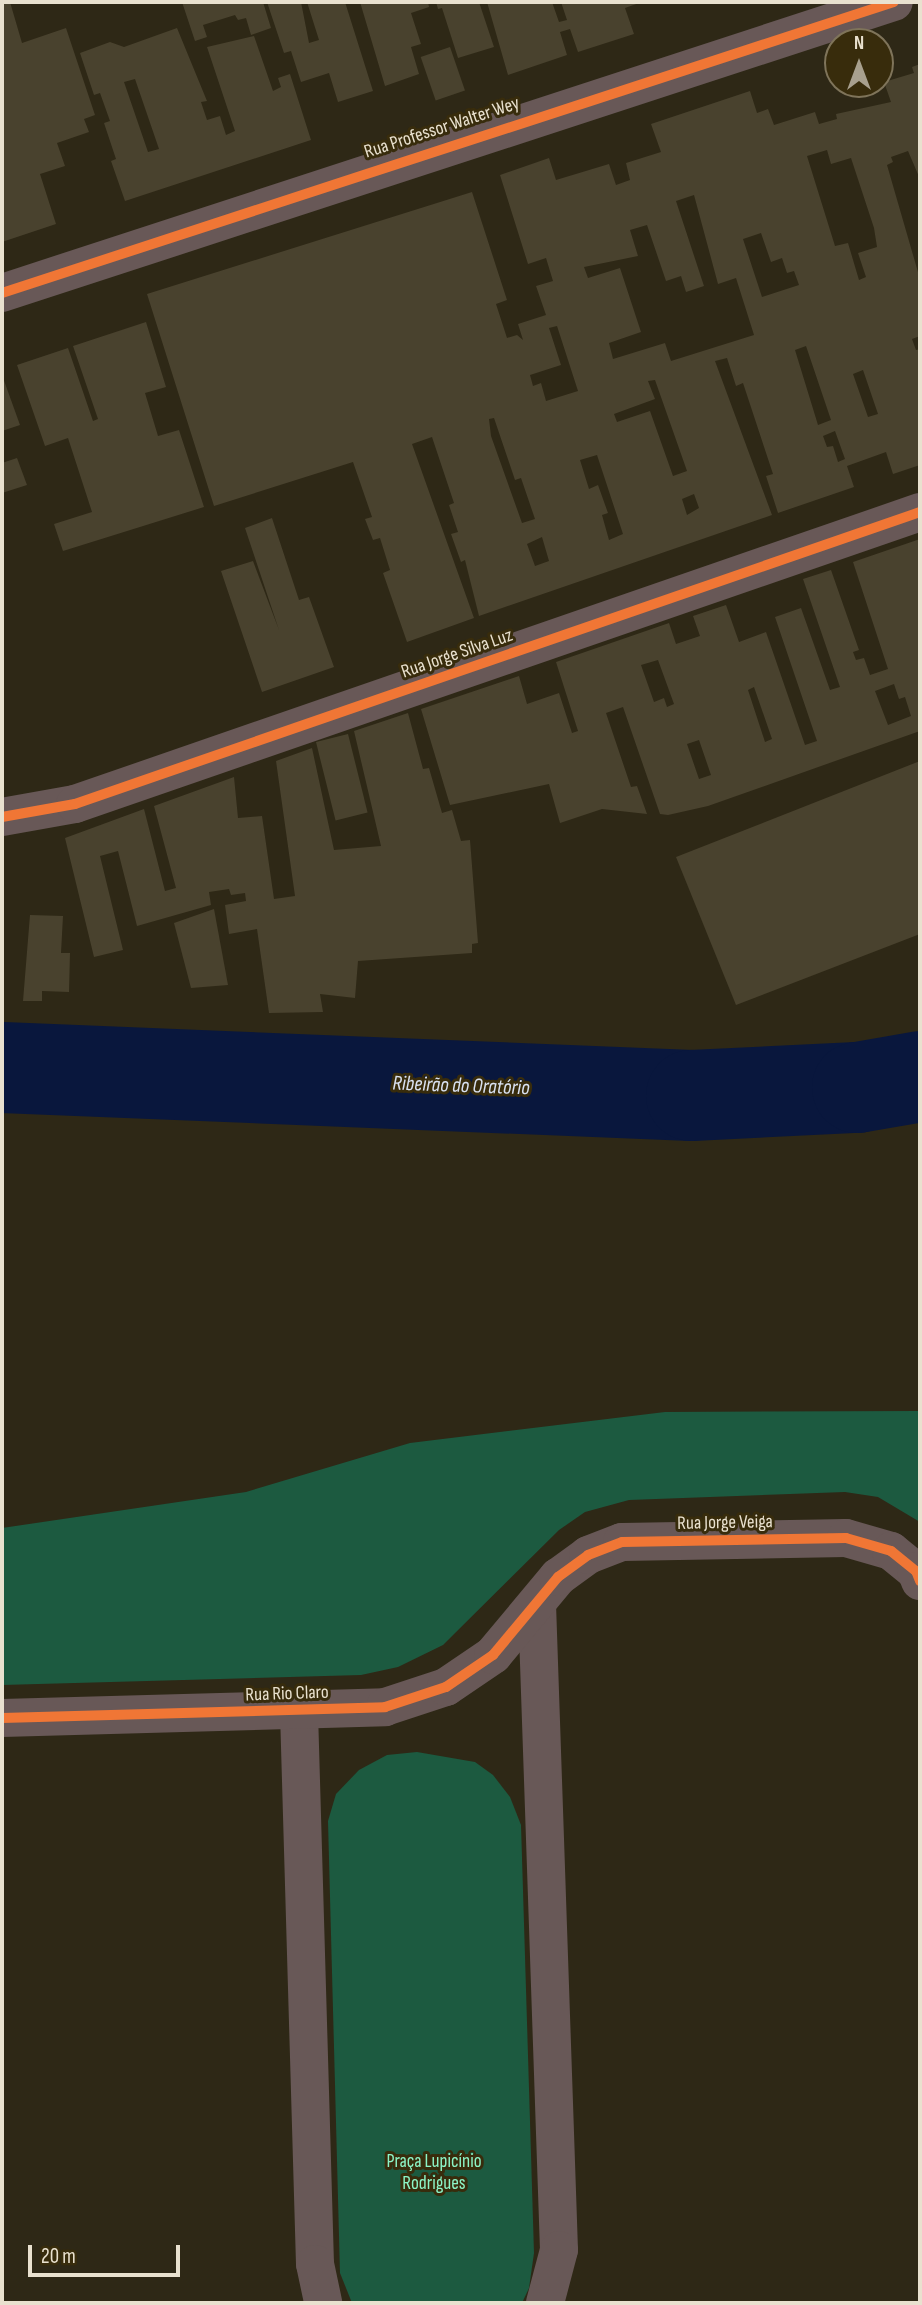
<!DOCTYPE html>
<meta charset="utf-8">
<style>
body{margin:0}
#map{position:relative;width:922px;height:2305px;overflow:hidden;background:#2e2816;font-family:"Sofia Sans Condensed",sans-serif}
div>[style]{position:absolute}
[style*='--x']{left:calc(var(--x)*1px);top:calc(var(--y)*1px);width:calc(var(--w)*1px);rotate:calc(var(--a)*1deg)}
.green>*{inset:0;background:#1c5a40}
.river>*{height:91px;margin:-45.5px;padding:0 45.5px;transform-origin:45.5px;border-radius:45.5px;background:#09173d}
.building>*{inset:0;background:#49422e;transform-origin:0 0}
.minor>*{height:38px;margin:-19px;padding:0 19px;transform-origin:19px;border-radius:19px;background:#685857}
.cycleway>*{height:10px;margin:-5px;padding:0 5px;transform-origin:5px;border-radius:5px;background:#f07635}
span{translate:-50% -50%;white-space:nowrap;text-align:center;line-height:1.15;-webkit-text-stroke:6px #382c0c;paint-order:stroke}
.street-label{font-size:19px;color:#e9e1cf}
.park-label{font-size:19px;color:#8cf5c7}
.water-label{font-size:21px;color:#d9e1f1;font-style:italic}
.frame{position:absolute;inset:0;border:4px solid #e9e1cf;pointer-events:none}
.north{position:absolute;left:824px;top:28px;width:70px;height:70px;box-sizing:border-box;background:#382c0c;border:2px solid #7f745a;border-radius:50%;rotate:0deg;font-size:19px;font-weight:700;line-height:28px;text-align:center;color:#e9e1cf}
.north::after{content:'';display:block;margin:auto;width:24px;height:32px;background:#a8a08e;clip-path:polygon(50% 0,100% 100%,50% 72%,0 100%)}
.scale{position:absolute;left:28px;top:2245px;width:152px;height:32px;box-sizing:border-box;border:4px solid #e9e1cf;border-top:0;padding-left:9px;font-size:21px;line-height:24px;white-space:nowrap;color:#e9e1cf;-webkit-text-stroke:5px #382c0c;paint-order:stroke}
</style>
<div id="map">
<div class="green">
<i style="clip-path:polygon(920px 1411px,920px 1522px,878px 1497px,845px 1492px,629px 1500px,585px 1512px,559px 1530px,443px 1645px,398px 1667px,361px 1675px,2px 1685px,2px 1528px,246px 1492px,410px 1443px,665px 1412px)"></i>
<i style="clip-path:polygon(417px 1752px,475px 1762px,493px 1775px,510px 1797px,521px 1825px,534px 2253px,529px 2288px,522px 2303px,352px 2303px,340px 2273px,328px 1821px,336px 1794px,359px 1770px,387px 1755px)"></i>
</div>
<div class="river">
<i style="--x:2;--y:1067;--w:690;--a:2.33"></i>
<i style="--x:691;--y:1095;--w:166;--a:-2.8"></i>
<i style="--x:857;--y:1087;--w:64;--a:-9.9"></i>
</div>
<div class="building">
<i style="clip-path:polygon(2px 2px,10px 2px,22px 43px,66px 28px,95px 115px,84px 119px,89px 132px,57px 143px,65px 166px,40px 174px,56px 224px,2px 242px)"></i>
<i style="clip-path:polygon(182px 2px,263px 2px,271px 28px,251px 35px,246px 18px,238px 20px,235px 15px,203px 25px,207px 37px,195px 41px)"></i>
<i style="clip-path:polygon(267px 2px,301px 2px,309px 43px,319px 40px,307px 2px,345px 2px,373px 91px,338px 102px,329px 73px,301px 82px,291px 51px,284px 53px)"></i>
<i style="clip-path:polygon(360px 2px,428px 2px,429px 7px,411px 13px,421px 44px,411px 47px,419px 74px,385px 86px)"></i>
<i style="clip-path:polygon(436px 2px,479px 2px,494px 47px,458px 58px,442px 8px,438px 9px)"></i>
<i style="clip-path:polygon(487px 2px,552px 2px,559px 22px,567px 20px,561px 2px,642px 2px,625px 8px,634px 34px,578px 52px,570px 29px,560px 32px,567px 55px,508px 75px)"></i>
<i style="clip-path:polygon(evenodd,177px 28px,207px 101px,201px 102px,207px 120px,220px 116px,226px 135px,235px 131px,207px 47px,254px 36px,273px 91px,281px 87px,278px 78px,290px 74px,311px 140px,125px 201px,111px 161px,116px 159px,104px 123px,110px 121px,100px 93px,94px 95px,80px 53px,110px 42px,124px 47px,177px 28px,135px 79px,159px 149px,148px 152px,124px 82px,135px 79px)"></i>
<i style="left:450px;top:47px;width:46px;height:31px;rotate:71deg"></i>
<i style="clip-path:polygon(evenodd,920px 64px,920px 179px,908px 151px,891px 157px,893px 162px,887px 165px,920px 279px,920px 336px,912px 339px,916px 350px,920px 349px,920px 465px,893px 474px,886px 452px,847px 466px,854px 487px,778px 513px,766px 476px,773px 474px,743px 383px,736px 386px,727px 358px,715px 361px,772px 515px,479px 616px,465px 560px,461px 562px,451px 534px,458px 532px,449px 505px,454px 503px,432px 437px,412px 444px,474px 618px,407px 642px,383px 573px,390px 570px,380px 538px,373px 540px,365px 519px,372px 517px,353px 462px,214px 506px,147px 294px,472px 192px,507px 300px,496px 304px,507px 338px,517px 335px,523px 340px,518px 324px,546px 315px,536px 286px,553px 281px,546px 258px,528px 264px,500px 175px,549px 158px,556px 180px,609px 164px,616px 185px,630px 180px,626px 163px,661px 152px,651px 124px,750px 91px,757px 113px,768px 109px,774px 125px,815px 112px,819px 124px,837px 119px,836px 114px,891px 102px,884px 82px,914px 73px,912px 67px,920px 64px,827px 150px,831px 164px,851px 158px,874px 228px,877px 247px,858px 253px,866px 277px,859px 280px,848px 243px,835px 246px,807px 156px,827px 150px,920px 64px,694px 195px,718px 284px,736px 278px,754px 335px,671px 361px,665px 343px,613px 359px,609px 343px,641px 332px,620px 268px,588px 278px,584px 267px,638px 256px,630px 230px,647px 225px,666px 281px,681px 276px,686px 292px,704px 286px,676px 201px,694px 195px,920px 64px,761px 233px,771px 262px,782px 258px,787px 273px,794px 271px,799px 285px,762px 297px,743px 239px,761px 233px,920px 64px,557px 326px,578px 391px,546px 401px,541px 383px,533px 386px,530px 375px,561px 365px,549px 328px,557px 326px,920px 64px,806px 346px,831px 420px,818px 425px,795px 350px,806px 346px,920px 64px,863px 370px,878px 414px,868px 417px,853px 374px,863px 370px,920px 64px,655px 380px,687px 471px,673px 476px,650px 411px,617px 422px,614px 414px,655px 399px,648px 381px,655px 380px,920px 64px,494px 418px,515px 480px,521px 478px,535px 519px,522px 523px,491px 436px,489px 419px,494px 418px,920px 64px,835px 431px,845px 459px,838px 462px,833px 446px,827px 447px,823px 436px,835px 431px,920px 64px,597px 455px,623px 534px,609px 540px,602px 515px,608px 513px,598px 485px,589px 489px,580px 460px,597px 455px,920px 64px,694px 494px,699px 508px,687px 515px,682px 499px,694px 494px,920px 64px,542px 537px,549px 561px,535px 566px,527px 544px,542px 537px)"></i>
<i style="clip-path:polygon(146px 322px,166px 387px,145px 393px,158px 436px,179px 430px,204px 507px,63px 551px,54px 524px,92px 512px,68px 438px,45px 446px,17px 365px,68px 348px,93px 421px,98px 419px,73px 346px)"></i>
<i style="clip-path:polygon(2px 375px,20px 425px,2px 431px)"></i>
<i style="clip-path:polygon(17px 458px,27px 485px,2px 493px,2px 463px)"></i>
<i style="clip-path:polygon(272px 518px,299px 600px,309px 597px,334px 667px,262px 692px,221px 571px,253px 561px,279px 630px,245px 528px)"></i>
<i style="clip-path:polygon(evenodd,920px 539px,920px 731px,708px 806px,668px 815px,660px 814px,623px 707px,606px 713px,631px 787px,637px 786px,647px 814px,602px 809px,560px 823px,549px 784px,450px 805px,421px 709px,519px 676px,527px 704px,559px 693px,572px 733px,578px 731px,556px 662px,669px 623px,676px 644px,700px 636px,693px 616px,726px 605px,739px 642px,766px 632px,805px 745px,817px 741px,775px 617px,801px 608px,830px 690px,840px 687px,803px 579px,831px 570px,859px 650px,853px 652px,856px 660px,864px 658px,870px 675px,888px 669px,853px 562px,920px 539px,658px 660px,674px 704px,667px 707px,664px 698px,654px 702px,641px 665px,658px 660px,920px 539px,894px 684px,899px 699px,905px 697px,911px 716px,888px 725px,875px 691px,894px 684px,920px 539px,754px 687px,772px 739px,765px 742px,748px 690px,754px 687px,920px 539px,699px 740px,711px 775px,699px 779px,687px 744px,699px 740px)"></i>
<i style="clip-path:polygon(408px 713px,423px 769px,429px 768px,442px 813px,452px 810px,461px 841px,470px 840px,478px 943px,472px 944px,472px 953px,358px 961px,355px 998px,320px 994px,323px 1012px,269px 1013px,257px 929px,229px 934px,225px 905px,246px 901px,245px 893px,231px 895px,229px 889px,209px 892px,211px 905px,137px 926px,118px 851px,100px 856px,123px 950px,94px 957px,65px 838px,144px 809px,165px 891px,176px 888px,154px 806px,234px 777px,238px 818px,262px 816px,274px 899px,295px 896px,276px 761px,312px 748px,334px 850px,381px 846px,354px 731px)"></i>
<i style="left:348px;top:734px;width:81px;height:33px;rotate:76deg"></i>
<i style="clip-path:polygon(920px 761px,920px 934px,736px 1005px,676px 857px)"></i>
<i style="clip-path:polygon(214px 909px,228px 985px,191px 988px,174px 923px)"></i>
<i style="clip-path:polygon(30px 915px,63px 916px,61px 953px,70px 953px,69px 992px,42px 991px,42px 1001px,23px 1001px)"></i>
</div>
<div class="minor">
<i style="--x:2;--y:293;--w:938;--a:-18.07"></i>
<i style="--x:2;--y:817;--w:74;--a:-10.1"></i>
<i style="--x:75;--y:804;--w:894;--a:-19.06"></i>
<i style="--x:537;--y:1604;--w:646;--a:88.05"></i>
<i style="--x:559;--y:2250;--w:55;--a:104.8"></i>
<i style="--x:299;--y:1712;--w:552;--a:88.34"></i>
<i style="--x:315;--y:2264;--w:40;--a:78"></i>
<i style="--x:2;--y:1718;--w:383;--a:-1.6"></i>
<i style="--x:385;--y:1707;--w:64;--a:-18.2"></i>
<i style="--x:446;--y:1687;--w:57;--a:-34.2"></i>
<i style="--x:493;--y:1655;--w:102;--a:-50.2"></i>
<i style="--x:558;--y:1577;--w:37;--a:-36"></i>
<i style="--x:588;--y:1555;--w:36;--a:-21"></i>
<i style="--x:622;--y:1542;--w:224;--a:-1"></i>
<i style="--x:846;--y:1538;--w:47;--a:16.1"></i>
<i style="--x:891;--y:1551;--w:32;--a:39"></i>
<i style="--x:916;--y:1571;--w:11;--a:68"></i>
</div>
<div class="cycleway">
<i style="--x:2;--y:293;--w:938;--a:-18.07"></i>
<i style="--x:2;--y:817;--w:74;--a:-10.1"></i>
<i style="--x:75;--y:804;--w:894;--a:-19.06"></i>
<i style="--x:2;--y:1718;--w:383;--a:-1.6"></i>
<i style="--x:385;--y:1707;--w:64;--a:-18.2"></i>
<i style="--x:446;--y:1687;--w:57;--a:-34.2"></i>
<i style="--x:493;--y:1655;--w:102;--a:-50.2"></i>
<i style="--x:558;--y:1577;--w:37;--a:-36"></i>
<i style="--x:588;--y:1555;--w:36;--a:-21"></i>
<i style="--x:622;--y:1542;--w:224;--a:-1"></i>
<i style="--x:846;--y:1538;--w:47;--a:16.1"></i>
<i style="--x:891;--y:1551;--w:32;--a:39"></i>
<i style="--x:916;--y:1571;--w:11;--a:68"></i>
</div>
<div class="street-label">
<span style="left:442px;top:128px;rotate:-18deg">Rua Professor Walter Wey</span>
<span style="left:457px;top:654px;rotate:-19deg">Rua Jorge Silva Luz</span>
<span style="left:725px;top:1523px;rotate:-1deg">Rua Jorge Veiga</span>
<span style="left:287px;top:1694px;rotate:-2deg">Rua Rio Claro</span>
</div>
<div class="park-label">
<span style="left:434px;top:2173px">Praça Lupicínio<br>Rodrigues</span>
</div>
<div class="water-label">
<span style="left:461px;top:1086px;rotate:2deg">Ribeirão do Oratório</span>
</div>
<div class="frame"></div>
<div class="north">N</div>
<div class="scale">20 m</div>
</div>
